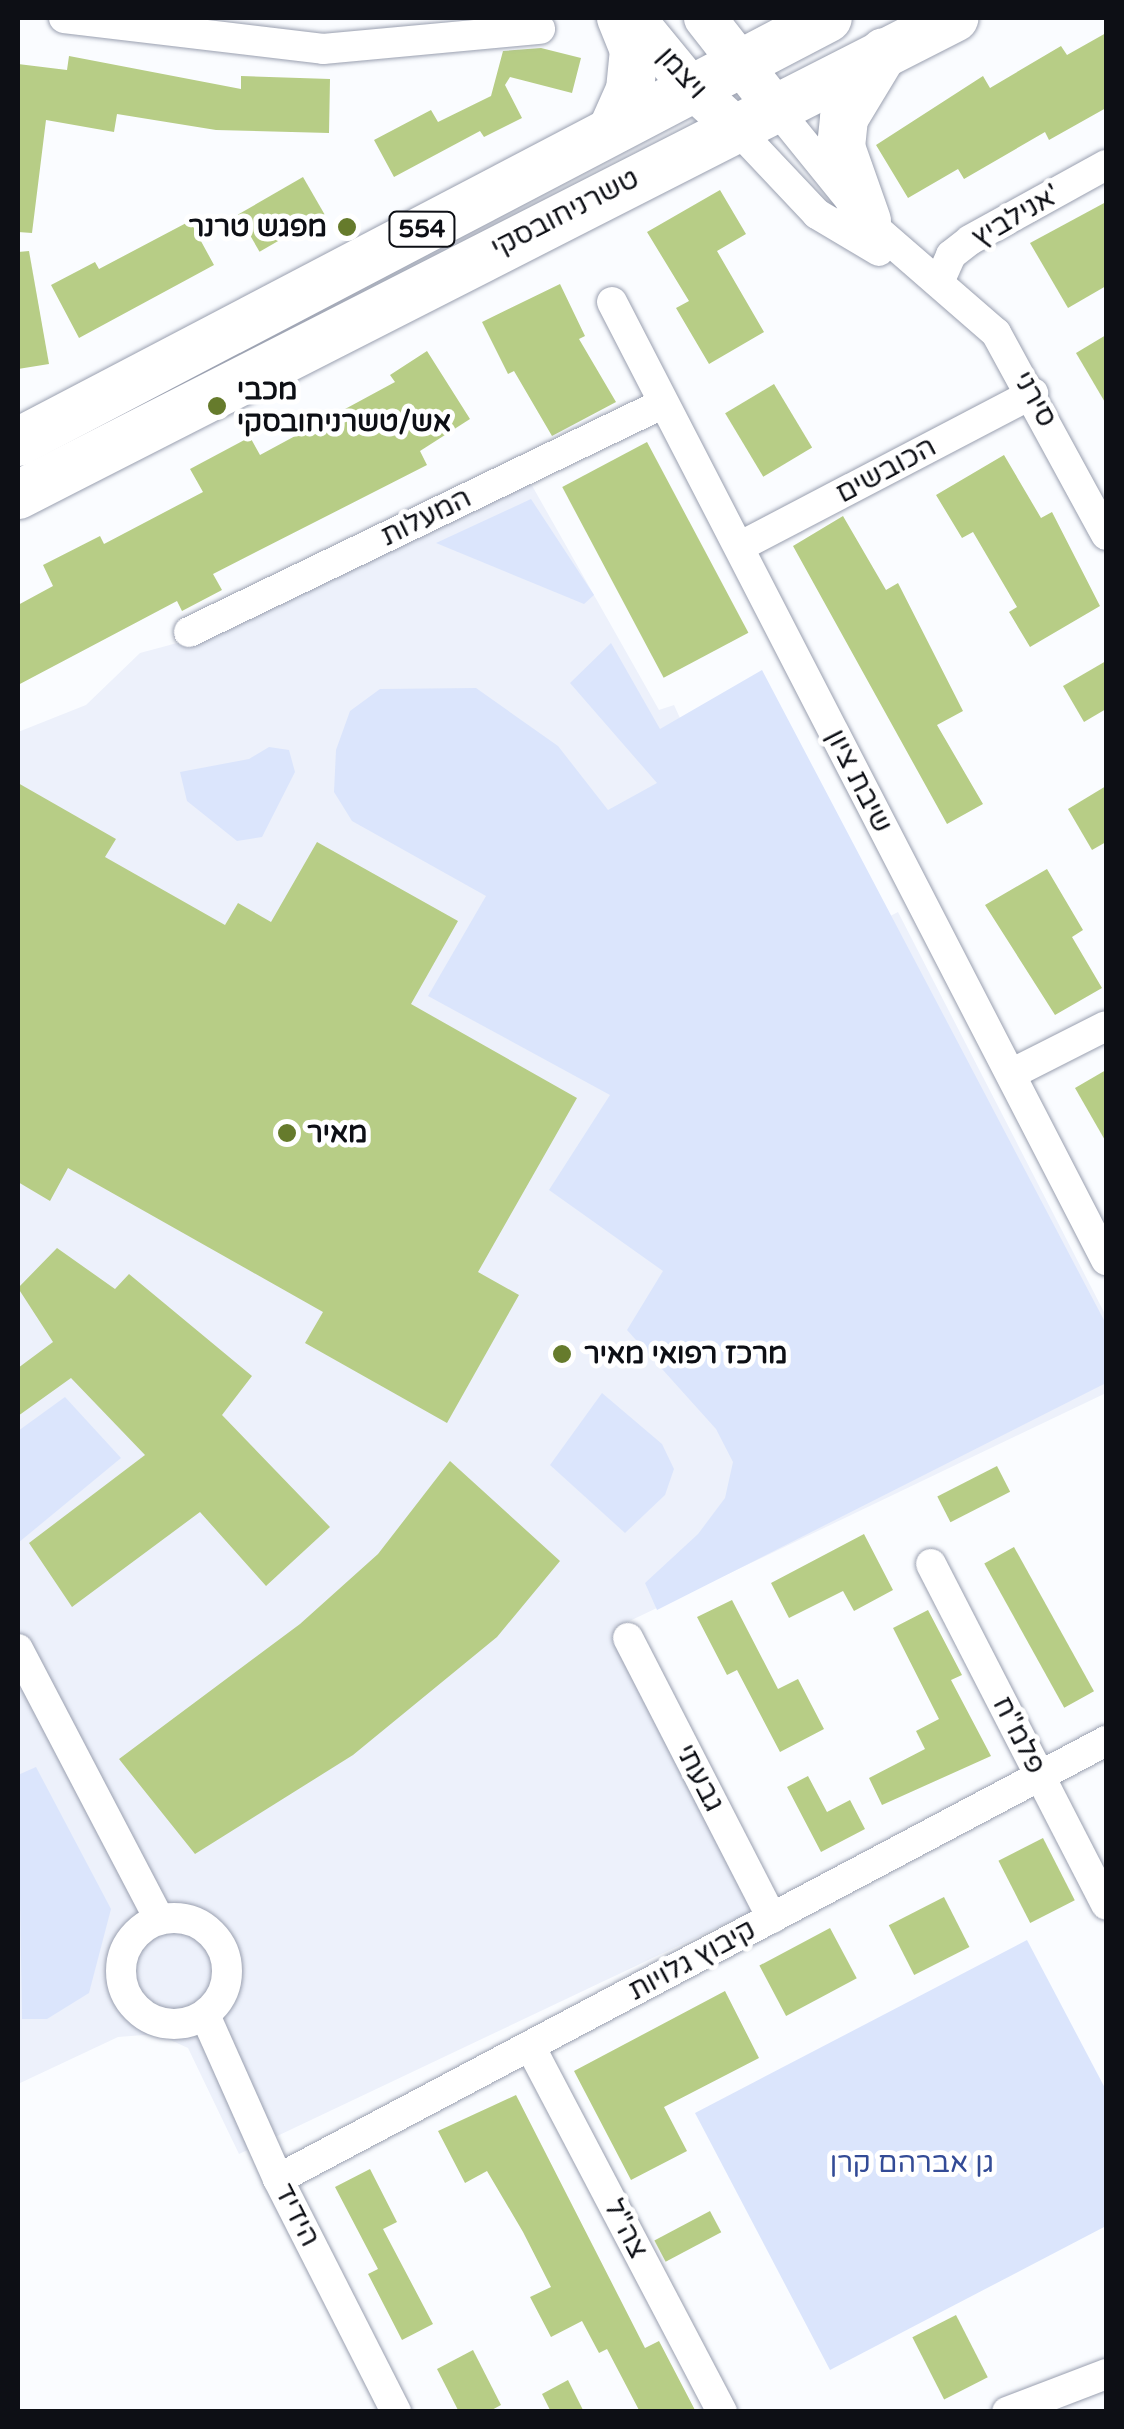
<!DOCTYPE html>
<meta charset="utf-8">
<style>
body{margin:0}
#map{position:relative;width:1124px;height:2429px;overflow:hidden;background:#fafcff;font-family:"Varela Round","Noto Sans Hebrew",sans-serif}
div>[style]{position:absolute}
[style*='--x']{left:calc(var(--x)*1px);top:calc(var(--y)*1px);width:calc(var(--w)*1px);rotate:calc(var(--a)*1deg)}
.built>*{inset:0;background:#edf1fb}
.green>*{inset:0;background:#dbe5fc}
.building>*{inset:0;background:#b7cd86;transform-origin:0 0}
.roads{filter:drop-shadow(0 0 2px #9aa0b0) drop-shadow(0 0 2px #9aa0b0)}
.street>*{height:30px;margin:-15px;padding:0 15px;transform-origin:15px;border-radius:15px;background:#fff}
.street>.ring{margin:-15px;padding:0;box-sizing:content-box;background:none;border:30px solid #fff;border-radius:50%}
.secondary>*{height:42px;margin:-21px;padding:0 21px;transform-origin:21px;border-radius:21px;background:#fff}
.primary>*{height:48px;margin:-24px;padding:0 24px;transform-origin:24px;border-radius:24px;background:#fff}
.dots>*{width:28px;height:28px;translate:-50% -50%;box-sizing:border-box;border:5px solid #fff;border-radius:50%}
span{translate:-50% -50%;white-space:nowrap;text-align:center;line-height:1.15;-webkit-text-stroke:10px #fff;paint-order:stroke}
.shield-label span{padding:2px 8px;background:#fff;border:2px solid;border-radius:8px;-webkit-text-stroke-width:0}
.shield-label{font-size:25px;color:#0d0f15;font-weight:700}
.street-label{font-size:28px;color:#0d0f15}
.poi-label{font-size:28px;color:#0d0f15;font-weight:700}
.right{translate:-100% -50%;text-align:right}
.left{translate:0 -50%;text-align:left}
.park-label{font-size:28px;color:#334b96}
.frame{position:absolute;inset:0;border:20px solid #0d0f15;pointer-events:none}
</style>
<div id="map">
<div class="built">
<i style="clip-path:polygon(530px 482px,659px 710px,674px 705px,794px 966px,898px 912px,1106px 1316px,1106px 1393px,615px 1628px,752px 1911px,239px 2154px,188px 2048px,157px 2034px,118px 2037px,18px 2084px,18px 732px,86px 705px,140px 653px,192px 639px)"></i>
</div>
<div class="green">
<i style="clip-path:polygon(531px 499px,594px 595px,584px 604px,436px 543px)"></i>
<i style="clip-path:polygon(611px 643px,660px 729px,762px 670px,1106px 1324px,1106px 1383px,657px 1610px,645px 1583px,698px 1534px,725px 1498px,733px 1462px,716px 1429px,627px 1330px,663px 1271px,549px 1190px,610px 1095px,428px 996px,486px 896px,352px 821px,334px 792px,336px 750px,350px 711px,380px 689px,476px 688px,558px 746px,608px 810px,657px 783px,570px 683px)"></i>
<i style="clip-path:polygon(269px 747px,289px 750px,295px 772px,262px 837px,237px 841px,187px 801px,180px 772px,249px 759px)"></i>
<i style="clip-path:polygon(602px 1393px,662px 1444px,674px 1469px,665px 1495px,625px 1533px,550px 1465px)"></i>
<i style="clip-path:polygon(65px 1397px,121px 1458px,18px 1543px,18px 1431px)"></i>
<i style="clip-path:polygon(36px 1767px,111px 1909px,89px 1993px,47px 2019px,22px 2019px,18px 1775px)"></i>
<i style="clip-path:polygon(1027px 1940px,1106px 2090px,1106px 2226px,830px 2370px,695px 2113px)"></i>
</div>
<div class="building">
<i style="clip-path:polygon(1106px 33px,1106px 108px,1049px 140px,1045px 132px,964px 179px,958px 169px,908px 198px,876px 145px,983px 76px,990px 88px,1061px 46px,1067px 55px)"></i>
<i style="clip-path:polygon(541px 48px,581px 58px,572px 93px,510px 77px,505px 85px,522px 118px,484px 137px,480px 131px,394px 177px,374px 140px,431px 110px,438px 122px,491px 96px,503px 51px)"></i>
<i style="clip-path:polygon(69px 56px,241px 89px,241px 76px,330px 79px,329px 133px,216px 130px,117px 114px,114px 132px,46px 120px,32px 233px,18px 232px,18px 64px,67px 70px)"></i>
<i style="left:303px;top:177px;width:43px;height:75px;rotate:60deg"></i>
<i style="clip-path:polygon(720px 190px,746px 234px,717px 251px,764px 332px,709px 364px,676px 308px,689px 301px,647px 232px)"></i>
<i style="clip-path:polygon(1106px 202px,1106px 286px,1068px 308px,1030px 243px)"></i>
<i style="clip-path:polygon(190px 221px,214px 265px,79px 338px,51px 285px,95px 262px,99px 269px)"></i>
<i style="clip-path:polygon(29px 251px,49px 364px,18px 369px,18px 252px)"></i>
<i style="clip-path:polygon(560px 284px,585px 336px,579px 339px,616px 402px,552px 436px,514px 371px,508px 374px,482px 322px)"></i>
<i style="clip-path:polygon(1106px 335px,1106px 404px,1076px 353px)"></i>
<i style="clip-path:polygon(427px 351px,470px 419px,420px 451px,427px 465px,213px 574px,222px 590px,182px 611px,177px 601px,18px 685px,18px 605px,53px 586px,43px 565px,100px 536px,104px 544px,203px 492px,190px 469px,250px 437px,260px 455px,395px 382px,390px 375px)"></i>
<i style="left:774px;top:384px;width:74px;height:57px;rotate:59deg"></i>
<i style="left:647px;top:442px;width:216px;height:96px;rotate:62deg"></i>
<i style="clip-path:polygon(1004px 455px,1041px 518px,1052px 512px,1100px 606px,1030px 647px,1009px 612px,1017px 607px,973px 532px,962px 538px,936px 495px)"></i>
<i style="clip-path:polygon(843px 516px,886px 590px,898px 583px,963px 711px,937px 725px,983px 804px,947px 824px,793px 546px)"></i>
<i style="clip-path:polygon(1106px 661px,1106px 709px,1084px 722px,1063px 686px)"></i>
<i style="clip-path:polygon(18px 783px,116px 839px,105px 857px,225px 925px,238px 903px,271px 922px,317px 842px,458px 921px,411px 1004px,577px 1098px,478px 1272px,519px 1295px,447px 1423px,305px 1343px,323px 1312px,68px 1168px,50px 1201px,18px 1182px)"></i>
<i style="clip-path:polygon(1106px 786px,1106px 842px,1092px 850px,1068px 809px)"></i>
<i style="clip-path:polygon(1047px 869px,1083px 930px,1072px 937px,1102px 988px,1055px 1015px,985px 905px)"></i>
<i style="clip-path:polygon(1106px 1070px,1106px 1142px,1075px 1088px)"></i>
<i style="clip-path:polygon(57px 1248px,115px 1289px,129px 1274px,252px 1376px,222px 1415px,330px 1527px,266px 1586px,200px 1512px,72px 1607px,29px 1543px,145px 1455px,71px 1378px,18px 1416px,18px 1368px,53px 1342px,18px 1288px)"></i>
<i style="clip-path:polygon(450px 1461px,560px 1561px,497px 1637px,353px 1755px,195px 1854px,119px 1759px,300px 1624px,378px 1554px)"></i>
<i style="left:997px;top:1466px;width:29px;height:67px;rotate:63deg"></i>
<i style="clip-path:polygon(864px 1534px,893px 1590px,854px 1611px,843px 1591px,789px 1618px,771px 1583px)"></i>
<i style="left:1014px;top:1547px;width:165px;height:34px;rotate:61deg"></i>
<i style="clip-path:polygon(732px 1600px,778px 1689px,798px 1679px,824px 1729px,780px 1752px,737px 1670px,727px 1675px,697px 1617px)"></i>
<i style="clip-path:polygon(928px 1610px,962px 1675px,951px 1680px,991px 1756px,882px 1805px,869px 1778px,925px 1749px,916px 1731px,939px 1719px,893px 1628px)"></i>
<i style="clip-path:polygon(808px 1776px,827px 1812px,850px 1800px,865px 1829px,821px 1852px,787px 1787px)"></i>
<i style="left:1043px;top:1838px;width:70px;height:50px;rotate:63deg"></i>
<i style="left:944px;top:1897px;width:56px;height:62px;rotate:63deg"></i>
<i style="left:830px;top:1928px;width:57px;height:80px;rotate:62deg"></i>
<i style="clip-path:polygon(725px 1991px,759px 2058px,664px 2107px,687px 2151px,631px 2180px,574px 2071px)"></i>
<i style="clip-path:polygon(516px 2095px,645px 2348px,659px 2341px,696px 2412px,640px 2412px,607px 2349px,599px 2353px,582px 2321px,551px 2337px,530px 2297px,551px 2287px,523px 2232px,487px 2171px,465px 2183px,438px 2131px)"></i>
<i style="clip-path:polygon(370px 2169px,397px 2222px,383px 2229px,433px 2324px,402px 2340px,368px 2274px,378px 2269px,335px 2187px)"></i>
<i style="left:710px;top:2211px;width:24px;height:63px;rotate:62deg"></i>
<i style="left:956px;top:2315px;width:70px;height:49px;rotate:63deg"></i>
<i style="clip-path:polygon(473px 2350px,501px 2405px,488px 2412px,459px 2412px,437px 2369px)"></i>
<i style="clip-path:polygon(568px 2380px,584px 2412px,551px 2412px,542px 2394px)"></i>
</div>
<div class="roads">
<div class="street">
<i style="--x:64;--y:18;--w:261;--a:6.8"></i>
<i style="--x:323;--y:49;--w:218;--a:-5.3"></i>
<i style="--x:774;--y:106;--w:148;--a:51"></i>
<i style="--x:867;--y:221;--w:171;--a:41"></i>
<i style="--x:996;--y:333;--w:230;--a:61.4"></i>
<i style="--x:734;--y:126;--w:121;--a:46.7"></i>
<i style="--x:817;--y:214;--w:72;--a:30.8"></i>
<i style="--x:940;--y:280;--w:27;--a:-66"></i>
<i style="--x:951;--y:255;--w:24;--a:-38"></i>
<i style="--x:970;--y:240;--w:155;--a:-28.9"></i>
<i style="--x:612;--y:302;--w:1078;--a:62.72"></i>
<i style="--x:739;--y:547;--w:332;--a:-27.6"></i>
<i style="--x:189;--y:632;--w:527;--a:-25.74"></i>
<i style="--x:1011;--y:1074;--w:106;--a:-26.8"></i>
<i style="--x:931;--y:1564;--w:383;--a:62.8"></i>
<i style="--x:628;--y:1638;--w:315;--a:62.8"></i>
<i style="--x:18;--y:1649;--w:305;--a:62.4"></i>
<i class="ring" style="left:121px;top:1918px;width:76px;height:76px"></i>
<i style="--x:205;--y:2015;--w:180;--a:66"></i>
<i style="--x:278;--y:2179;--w:261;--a:63.1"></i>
<i style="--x:530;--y:2046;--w:413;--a:62.3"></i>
<i style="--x:278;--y:2179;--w:937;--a:-27.88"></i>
<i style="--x:1007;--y:2412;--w:106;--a:-21"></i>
</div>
<div class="secondary">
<i style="--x:634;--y:18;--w:87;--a:50.6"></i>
<i style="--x:689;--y:85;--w:61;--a:42.3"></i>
<i style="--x:705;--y:18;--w:112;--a:51.9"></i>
</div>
<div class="primary">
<i style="--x:613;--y:128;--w:42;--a:-65.9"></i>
<i style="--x:630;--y:90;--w:40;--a:-84.3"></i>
<i style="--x:634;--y:50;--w:35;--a:-112"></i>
<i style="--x:867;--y:221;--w:78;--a:-109.4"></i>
<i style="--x:841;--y:147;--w:29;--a:-84"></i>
<i style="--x:844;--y:118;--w:77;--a:-58.8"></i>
<i style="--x:18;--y:442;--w:914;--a:-27.63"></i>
<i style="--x:18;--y:495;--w:1051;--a:-27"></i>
</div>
</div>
<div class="dots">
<i style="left:347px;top:227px;background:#667b2c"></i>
<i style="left:217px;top:406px;background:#667b2c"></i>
<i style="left:287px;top:1133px;background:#667b2c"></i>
<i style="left:562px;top:1354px;background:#667b2c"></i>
</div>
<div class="shield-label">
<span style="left:422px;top:229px">554</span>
</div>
<div class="street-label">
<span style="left:682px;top:73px;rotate:48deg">ויצמן</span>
<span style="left:565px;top:213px;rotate:-27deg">טשרניחובסקי</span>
<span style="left:1016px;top:216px;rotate:-30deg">אנילביץ'</span>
<span style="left:1035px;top:399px;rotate:61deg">סירני</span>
<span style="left:886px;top:470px;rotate:-28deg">הכובשים</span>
<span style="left:426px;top:517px;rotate:-26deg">המעלות</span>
<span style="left:859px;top:781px;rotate:63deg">שיבת ציון</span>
<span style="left:1019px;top:1735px;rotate:63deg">פלמ"ח</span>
<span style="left:700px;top:1778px;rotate:63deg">גבעתי</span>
<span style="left:692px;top:1960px;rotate:-28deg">קיבוץ גלויות</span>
<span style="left:297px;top:2215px;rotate:63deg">הידיד</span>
<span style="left:626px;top:2229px;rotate:62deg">צה"ל</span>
</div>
<div class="poi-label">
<span class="right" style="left:327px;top:227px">מפגש טרנר</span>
<span class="left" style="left:237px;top:406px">מכבי<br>אש/טשרניחובסקי</span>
<span class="left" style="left:307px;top:1133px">מאיר</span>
<span class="left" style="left:584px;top:1354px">מרכז רפואי מאיר</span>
</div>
<div class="park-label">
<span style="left:912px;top:2163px">גן אברהם קרן</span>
</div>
<div class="frame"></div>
</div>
